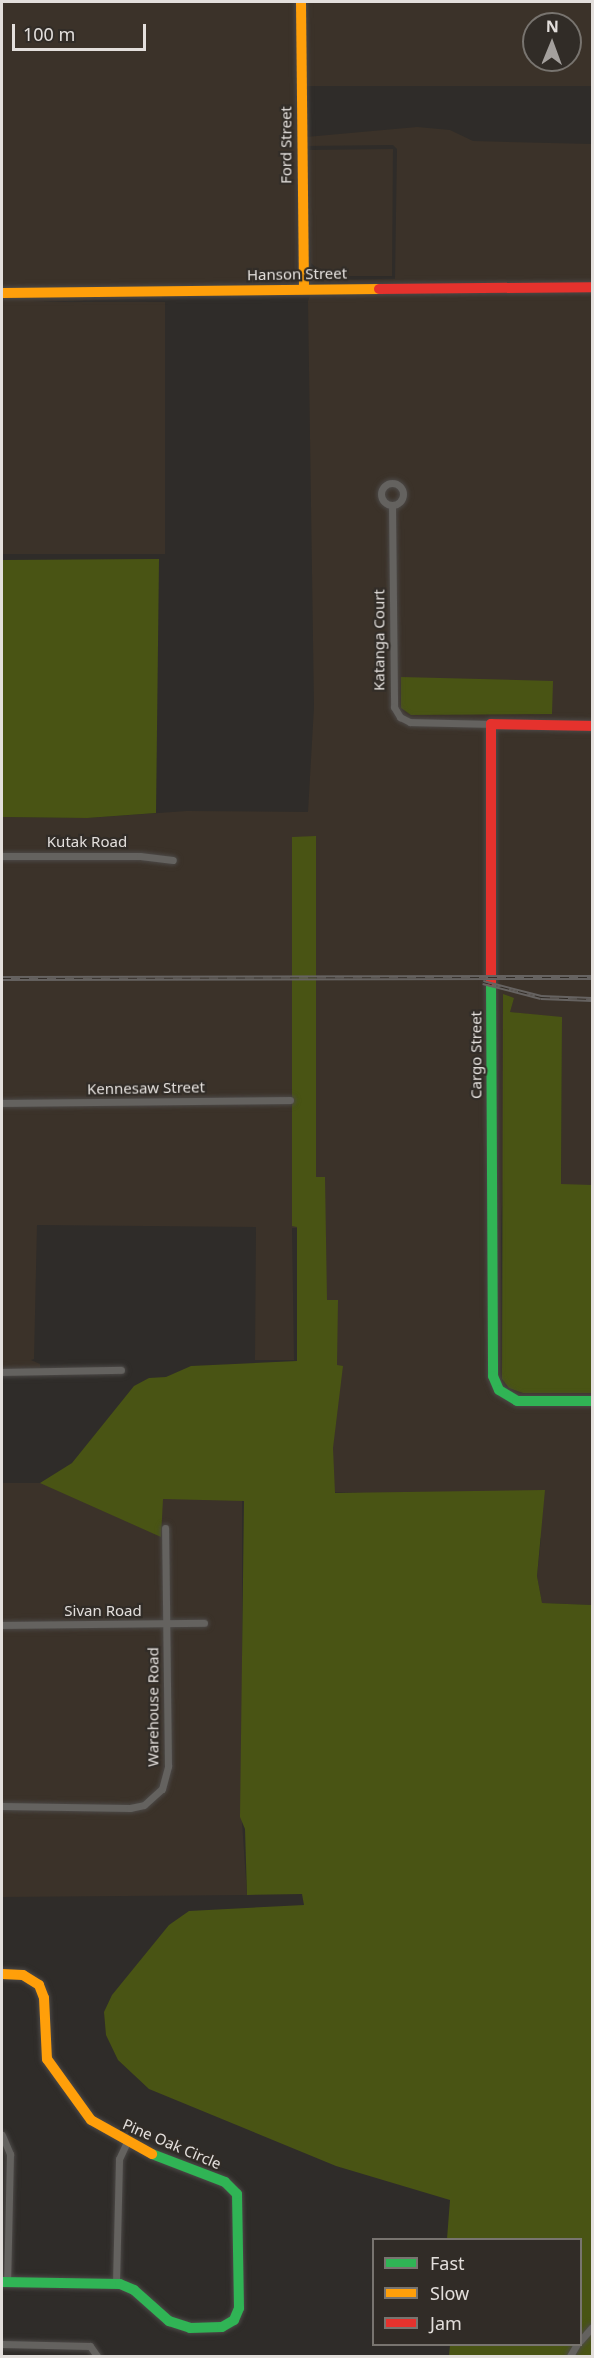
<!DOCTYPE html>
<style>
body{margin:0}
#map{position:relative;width:594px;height:2358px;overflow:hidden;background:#2f2c29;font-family:"Noto Sans",sans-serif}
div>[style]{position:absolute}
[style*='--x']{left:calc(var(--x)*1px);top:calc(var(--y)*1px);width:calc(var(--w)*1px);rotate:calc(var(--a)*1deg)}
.built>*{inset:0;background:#3b3229;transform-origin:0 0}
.green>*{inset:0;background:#495414}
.roads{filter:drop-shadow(0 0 2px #4c4947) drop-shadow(0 0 2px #4c4947)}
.street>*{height:7px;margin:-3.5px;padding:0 3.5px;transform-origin:3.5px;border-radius:3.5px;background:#64625f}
.street>.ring{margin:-3.5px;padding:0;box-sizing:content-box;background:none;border:7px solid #64625f;border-radius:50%}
.fast>*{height:10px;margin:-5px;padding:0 5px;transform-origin:5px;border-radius:5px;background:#30b455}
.slow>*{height:10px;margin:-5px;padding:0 5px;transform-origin:5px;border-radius:5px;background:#ff9f0a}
.jam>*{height:10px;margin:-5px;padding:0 5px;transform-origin:5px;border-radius:5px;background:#e5322d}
.rail>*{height:5px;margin-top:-2.5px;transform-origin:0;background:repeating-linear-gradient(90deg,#312c27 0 9px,#666361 0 18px);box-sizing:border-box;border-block:2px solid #666361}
span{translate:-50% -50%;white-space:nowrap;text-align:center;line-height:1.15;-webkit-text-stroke:4.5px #312c27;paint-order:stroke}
.street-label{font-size:15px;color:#e3dfdc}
.frame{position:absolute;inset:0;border:3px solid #e3dfdc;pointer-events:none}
.legend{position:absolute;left:372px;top:2238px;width:210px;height:108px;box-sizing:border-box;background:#312c27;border:2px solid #78746f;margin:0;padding:8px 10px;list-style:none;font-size:18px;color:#e3dfdc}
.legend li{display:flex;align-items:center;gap:12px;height:30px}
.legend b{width:30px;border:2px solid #78746f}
.north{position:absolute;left:522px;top:12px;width:60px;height:60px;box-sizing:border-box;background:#312c27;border:2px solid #78746f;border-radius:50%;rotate:1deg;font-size:16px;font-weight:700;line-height:24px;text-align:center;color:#e3dfdc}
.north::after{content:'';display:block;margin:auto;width:21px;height:27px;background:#a4a09d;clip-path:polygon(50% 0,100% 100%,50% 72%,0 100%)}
.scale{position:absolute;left:12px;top:24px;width:134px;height:27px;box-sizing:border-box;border:3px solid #e3dfdc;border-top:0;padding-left:8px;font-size:18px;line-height:21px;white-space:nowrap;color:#e3dfdc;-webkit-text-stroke:4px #312c27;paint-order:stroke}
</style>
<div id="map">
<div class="built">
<i style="left:2px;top:2px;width:294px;height:285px"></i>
<i style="clip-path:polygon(evenodd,306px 2px,592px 2px,592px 86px,306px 86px,306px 2px,534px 24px,570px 24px,570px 60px,534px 60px,534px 24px)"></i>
<i style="clip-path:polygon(417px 127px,450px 130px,473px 141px,592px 144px,592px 282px,308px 283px,308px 265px,324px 280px,395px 279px,397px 149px,393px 145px,306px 146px,306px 137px)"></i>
<i style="clip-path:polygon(393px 149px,392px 276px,325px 276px,311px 263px,308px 150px)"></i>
<i style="clip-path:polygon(592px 292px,592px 1185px,561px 1185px,562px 1018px,510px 1012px,510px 997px,501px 1230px,502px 1380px,523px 1393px,592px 1393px,592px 1605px,542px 1603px,537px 1576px,541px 1538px,363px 1493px,328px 1492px,323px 1228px,292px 1228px,294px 1360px,255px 1360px,256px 1227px,37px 1225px,34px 1359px,31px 1360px,40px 1364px,40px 1372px,2px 1369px,2px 817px,87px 818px,187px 811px,308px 812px,314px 707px,308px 301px,311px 293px)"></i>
<i style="clip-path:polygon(162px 296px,162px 298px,2px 303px,2px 298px)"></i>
<i style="left:165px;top:302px;width:252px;height:163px;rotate:90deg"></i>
<i style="clip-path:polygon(2px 1483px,42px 1483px,66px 1493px,242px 1495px,242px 1822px,247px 1895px,2px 1897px)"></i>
</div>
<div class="green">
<i style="clip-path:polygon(159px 559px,156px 813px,87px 818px,2px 817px,2px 560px)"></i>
<i style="clip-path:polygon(401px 677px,553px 681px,552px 714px,411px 715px,401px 708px)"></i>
<i style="clip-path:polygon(316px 836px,316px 1177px,325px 1177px,327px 1300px,338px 1300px,337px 1365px,343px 1366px,333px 1448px,335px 1493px,545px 1490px,537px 1576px,542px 1603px,592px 1605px,592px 2356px,449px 2356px,450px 2345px,580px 2344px,580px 2240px,447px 2239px,450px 2200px,336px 2166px,149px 2089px,118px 2060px,106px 2035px,104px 2012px,112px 1995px,169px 1925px,189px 1911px,304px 1905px,302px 1894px,247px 1895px,245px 1829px,240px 1817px,244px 1501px,163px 1499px,161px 1537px,40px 1483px,72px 1463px,134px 1386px,149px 1378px,166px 1377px,191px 1366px,297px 1361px,297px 1227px,292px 1226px,292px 837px)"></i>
<i style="clip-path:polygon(503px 994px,514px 998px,510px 1012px,562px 1017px,561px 1184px,592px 1185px,592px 1393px,523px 1393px,509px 1388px,502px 1379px)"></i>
</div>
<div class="roads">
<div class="street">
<i class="ring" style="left:381px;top:483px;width:15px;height:15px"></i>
<i style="--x:392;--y:505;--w:202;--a:89.4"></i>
<i style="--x:394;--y:707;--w:12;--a:59"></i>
<i style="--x:400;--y:717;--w:11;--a:27"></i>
<i style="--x:410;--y:722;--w:81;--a:1.4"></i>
<i style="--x:2;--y:856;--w:138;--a:0"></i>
<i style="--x:140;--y:856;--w:33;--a:7"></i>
<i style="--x:2;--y:1103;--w:288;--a:-0.6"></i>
<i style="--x:2;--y:1372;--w:119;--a:-1"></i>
<i style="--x:2;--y:1625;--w:202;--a:-0.6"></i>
<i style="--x:2;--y:1806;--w:128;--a:0.9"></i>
<i style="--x:130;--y:1808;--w:14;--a:-12"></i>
<i style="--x:144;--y:1805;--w:24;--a:-42"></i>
<i style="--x:162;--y:1789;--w:24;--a:-75"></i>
<i style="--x:168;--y:1766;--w:238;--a:-90.7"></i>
<i style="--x:2;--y:2135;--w:21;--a:67"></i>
<i style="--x:10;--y:2154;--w:128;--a:91.3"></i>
<i style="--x:116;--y:2283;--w:124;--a:-88.6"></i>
<i style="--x:119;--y:2159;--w:19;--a:-65"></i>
<i style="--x:580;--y:2341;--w:18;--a:-49"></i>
<i style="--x:2;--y:2344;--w:88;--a:1.3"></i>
<i style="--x:90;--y:2346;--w:12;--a:55"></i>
<i style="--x:570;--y:2356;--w:14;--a:-60"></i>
</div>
<div class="fast">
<i style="--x:491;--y:982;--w:394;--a:89.7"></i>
<i style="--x:493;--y:1376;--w:15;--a:67"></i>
<i style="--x:499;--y:1390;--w:21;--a:31"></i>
<i style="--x:517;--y:1401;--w:75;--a:0"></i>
<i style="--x:2;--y:2282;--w:118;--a:1"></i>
<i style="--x:120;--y:2284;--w:15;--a:23"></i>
<i style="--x:134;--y:2290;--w:47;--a:41.5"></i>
<i style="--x:169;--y:2321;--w:22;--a:18"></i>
<i style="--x:190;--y:2328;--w:32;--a:-2"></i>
<i style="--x:222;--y:2327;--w:14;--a:-30"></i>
<i style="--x:234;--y:2320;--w:13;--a:-67"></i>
<i style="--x:239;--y:2308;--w:114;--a:-91"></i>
<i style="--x:237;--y:2194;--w:17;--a:-135"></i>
<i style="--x:225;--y:2182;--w:78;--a:-159"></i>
</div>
<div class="slow">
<i style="--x:301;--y:2;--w:286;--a:89.4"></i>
<i style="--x:2;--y:293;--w:377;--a:-0.6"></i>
<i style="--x:2;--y:1974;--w:21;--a:3"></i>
<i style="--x:23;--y:1975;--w:19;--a:32"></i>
<i style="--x:39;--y:1985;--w:14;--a:69"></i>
<i style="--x:44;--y:1998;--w:61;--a:87.2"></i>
<i style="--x:47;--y:2059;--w:75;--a:54.2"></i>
<i style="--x:91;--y:2120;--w:70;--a:29.1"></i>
</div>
<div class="jam">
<i style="--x:379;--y:289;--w:213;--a:-0.5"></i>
<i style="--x:491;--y:982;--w:258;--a:-90"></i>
<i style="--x:491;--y:724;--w:101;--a:1.1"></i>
</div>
</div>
<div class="rail">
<i style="--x:2;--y:978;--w:590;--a:-0.1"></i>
<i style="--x:483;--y:982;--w:60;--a:14.5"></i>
<i style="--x:541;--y:997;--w:51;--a:2.2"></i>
</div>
<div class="street-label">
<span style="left:286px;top:145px;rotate:-90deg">Ford Street</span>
<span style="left:297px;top:274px;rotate:-1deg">Hanson Street</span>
<span style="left:379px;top:640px;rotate:-90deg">Katanga Court</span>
<span style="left:87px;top:842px">Kutak Road</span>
<span style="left:476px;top:1055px;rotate:-90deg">Cargo Street</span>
<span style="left:146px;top:1088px;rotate:-1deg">Kennesaw Street</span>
<span style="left:103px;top:1611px">Sivan Road</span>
<span style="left:153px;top:1707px;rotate:-90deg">Warehouse Road</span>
<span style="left:172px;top:2144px;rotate:23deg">Pine Oak Circle</span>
</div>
<div class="frame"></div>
<ul class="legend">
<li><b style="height:8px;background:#30b455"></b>Fast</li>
<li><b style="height:8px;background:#ff9f0a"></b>Slow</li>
<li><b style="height:8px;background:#e5322d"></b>Jam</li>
</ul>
<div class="north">N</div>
<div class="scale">100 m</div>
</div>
